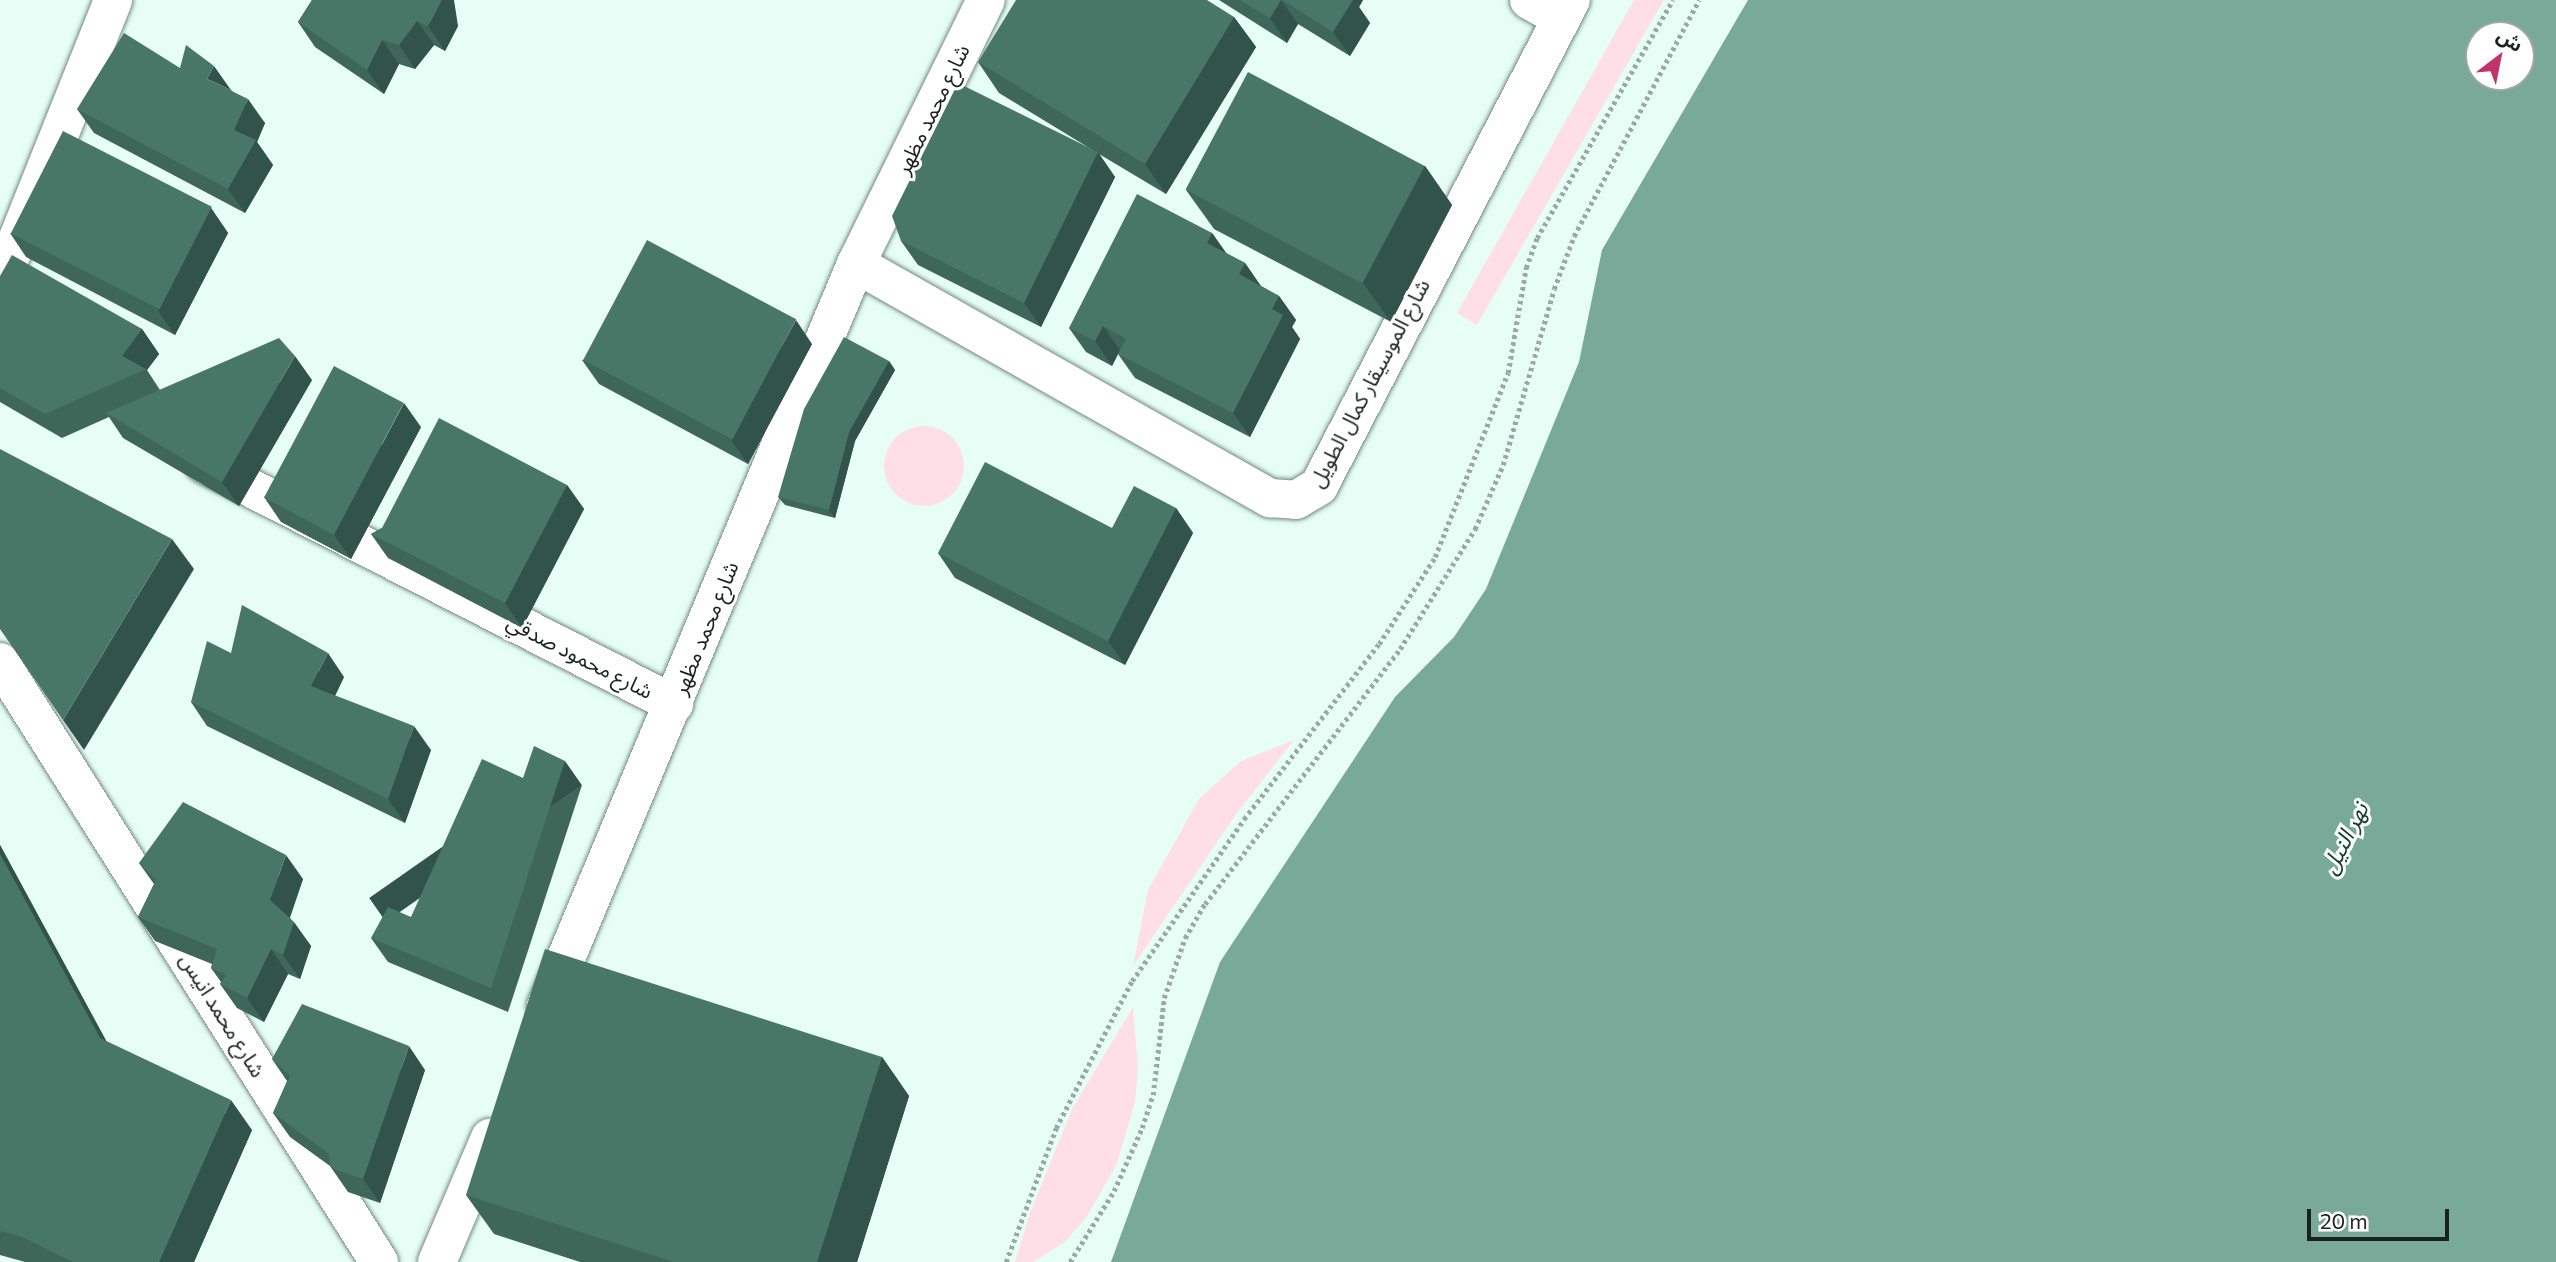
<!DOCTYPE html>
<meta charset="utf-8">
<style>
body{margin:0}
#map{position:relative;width:2556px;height:1262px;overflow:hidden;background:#e6fef5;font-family:Commissioner,"Noto Sans Arabic",sans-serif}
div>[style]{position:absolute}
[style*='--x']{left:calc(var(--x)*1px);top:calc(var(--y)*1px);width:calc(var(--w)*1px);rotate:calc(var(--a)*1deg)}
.green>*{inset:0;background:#fedfe7}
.round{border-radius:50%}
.water>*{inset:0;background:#79a999}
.path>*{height:4.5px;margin-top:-2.25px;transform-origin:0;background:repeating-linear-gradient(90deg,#98aaa3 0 3.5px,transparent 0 7px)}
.roads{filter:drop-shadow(0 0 2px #728981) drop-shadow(0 0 2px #728981)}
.minor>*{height:38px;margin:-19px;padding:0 19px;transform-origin:19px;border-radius:19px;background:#fff}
.wall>*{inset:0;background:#3e6659}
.shaded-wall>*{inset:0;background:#325349;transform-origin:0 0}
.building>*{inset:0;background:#487768;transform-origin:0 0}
span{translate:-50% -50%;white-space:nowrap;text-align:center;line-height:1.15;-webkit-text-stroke:6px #fff;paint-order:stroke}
.street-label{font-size:21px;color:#19221f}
.water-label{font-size:23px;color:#133e32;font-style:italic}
.north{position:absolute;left:2465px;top:21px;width:70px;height:70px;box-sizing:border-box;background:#fff;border:2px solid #a3a7a5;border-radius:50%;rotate:32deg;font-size:19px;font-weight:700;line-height:28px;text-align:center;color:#19221f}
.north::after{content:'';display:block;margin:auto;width:24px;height:32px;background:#c0346b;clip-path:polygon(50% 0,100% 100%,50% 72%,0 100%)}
.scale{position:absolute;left:2307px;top:1209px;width:142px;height:32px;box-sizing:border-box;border:4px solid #19221f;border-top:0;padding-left:9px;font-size:21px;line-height:24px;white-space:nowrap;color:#19221f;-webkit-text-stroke:5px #fff;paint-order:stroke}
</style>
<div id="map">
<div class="green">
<i style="clip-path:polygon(1634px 0,1664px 0,1477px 325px,1457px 313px)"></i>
<i class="round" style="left:884px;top:426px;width:80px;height:80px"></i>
<i style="clip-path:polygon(1294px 740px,1237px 813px,1133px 966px,1148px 890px,1199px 799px,1241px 761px)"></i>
<i style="clip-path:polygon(1133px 1007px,1138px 1070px,1135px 1102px,1117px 1164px,1086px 1218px,1066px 1241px,1033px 1262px,1015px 1262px,1029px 1215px,1073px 1107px)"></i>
</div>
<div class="water">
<i style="clip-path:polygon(evenodd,1748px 0,2556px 0,2556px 1262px,1111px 1262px,1220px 962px,1395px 697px,1454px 637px,1486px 589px,1579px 362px,1602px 250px,1748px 0,2479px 35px,2521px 35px,2521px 77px,2479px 77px,2479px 35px)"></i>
</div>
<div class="path">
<i style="--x:1006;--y:1262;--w:143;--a:-69.5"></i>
<i style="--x:1056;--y:1128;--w:165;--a:-62.7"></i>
<i style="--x:1132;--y:981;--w:197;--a:-55.3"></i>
<i style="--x:1244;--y:819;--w:221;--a:-52.4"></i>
<i style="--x:1379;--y:644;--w:103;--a:-57.2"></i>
<i style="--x:1435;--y:557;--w:198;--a:-68.4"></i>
<i style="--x:1508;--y:373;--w:107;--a:-80.3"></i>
<i style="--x:1526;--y:268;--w:32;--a:-70"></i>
<i style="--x:1537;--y:238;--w:274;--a:-60.3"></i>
<i style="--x:1070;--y:1262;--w:84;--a:-58.2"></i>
<i style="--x:1114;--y:1191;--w:69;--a:-66"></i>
<i style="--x:1142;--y:1128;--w:35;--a:-72"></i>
<i style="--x:1153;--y:1095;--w:98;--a:-83.5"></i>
<i style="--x:1164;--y:998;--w:64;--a:-70.7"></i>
<i style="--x:1185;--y:938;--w:39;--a:-60"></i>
<i style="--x:1205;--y:904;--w:321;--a:-52.6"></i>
<i style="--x:1400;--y:649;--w:142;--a:-58"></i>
<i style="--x:1475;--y:529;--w:70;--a:-66.4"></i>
<i style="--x:1503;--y:465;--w:183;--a:-73.8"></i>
<i style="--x:1554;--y:289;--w:57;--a:-69.3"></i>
<i style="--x:1574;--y:236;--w:267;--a:-62.1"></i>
</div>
<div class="roads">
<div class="minor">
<i style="--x:1529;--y:0;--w:37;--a:29"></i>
<i style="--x:856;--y:264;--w:476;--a:29.5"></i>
<i style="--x:1270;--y:498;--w:26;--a:4"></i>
<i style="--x:1296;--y:500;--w:27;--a:-31"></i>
<i style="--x:1319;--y:486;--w:547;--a:-62.59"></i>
<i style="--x:0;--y:283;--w:305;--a:-68.2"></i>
<i style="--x:204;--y:464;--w:528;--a:27.05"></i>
<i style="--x:0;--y:662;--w:710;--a:57.72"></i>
<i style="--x:546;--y:1006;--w:804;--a:-67.33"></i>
<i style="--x:856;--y:264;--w:294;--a:-63.8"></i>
<i style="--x:437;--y:1262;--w:135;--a:-66.9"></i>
</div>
</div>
<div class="wall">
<i style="clip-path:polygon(312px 0,458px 26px,445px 51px,434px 45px,415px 69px,399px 64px,384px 94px,315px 47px,298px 22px)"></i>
<i style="clip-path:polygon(1219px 0,1363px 0,1359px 7px,1370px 23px,1350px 56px,1298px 24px,1287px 43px)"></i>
<i style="clip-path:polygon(1234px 17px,1256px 47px,1166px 194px,1099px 154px,1115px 177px,1041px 327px,918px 265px,901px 241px,1091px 149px,999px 93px,978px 62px)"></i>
<i style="clip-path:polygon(180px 68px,231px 90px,265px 123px,257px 142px,273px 165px,245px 213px,94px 133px,77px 109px)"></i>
<i style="clip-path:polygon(1425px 166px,1452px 205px,1391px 322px,1214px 229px,1186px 190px)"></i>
<i style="clip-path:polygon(211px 208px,228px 233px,175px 335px,26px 257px,10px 233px)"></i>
<i style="clip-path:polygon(1212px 233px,1226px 253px,1245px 263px,1261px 286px,1279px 296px,1296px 320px,1292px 327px,1300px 339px,1250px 437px,1135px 378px,1118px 354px,1120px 350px,1112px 366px,1086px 352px,1069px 328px)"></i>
<i style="clip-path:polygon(0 276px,142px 329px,159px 354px,147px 370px,160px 390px,312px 380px,239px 506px,123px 438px,109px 417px,62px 438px,0 402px)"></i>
<i style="clip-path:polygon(812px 344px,748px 464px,599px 384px,582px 360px)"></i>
<i style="clip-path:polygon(889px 361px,895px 370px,855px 441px,835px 518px,785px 505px,778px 497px)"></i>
<i style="clip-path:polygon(421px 427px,351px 559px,281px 522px,264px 497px)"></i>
<i style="clip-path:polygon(567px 485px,584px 509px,522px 628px,388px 558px,371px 534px,382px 528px)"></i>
<i style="clip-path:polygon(1176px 508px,1193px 533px,1125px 665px,955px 578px,938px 553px,1112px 528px)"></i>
<i style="clip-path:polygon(231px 653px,344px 677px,335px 696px,431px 750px,405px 823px,207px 726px,191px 702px)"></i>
<i style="clip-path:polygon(523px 778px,582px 785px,508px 1012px,388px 962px,371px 938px,411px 917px)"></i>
<i style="clip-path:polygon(0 845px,106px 1041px,252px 1130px,194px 1262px,25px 1262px,0 1255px)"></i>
<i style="clip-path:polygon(139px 863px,303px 879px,290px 918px,311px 946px,300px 979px,288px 974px,264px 1022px,237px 1008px,220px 984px,221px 982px,211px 968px,212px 964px,155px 941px,138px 917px,154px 884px)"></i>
<i style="clip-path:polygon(882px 1057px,909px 1096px,857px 1262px,580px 1262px,494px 1234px,466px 1195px)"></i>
<i style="clip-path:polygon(272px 1059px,425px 1070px,380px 1203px,348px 1192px,330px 1166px,290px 1137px,273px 1113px,287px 1081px)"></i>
</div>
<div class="shaded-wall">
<i style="clip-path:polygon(441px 0,454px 0,458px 26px,445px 51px,428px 26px)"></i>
<i style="clip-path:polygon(1281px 0,1298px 24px,1287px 43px,1270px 18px)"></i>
<i style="clip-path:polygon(1346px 0,1363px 0,1359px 7px,1370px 23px,1350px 56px,1333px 32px)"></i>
<i style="clip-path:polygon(1234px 17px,1256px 47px,1166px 194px,1145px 164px)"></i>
<i style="clip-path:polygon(417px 21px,434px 45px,415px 69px,399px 45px)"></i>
<i style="clip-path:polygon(382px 40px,399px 64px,384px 94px,367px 70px)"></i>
<i style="clip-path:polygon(214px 66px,231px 90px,207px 79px)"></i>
<i style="clip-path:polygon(248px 99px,265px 123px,257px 142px,273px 165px,245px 213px,228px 189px,234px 130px)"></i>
<i style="clip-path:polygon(1098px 152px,1115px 177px,1041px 327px,1024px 303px)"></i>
<i style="clip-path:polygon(1425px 166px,1452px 205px,1391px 322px,1363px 283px)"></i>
<i style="clip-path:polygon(211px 208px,228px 233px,175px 335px,158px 311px)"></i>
<i style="clip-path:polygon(1212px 233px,1229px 257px,1207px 243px)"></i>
<i style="clip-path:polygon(1245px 263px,1262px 288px,1239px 274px)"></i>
<i style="clip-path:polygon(1279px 296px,1296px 320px,1292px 327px,1300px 339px,1250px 437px,1233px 413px,1272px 309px)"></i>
<i style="clip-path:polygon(796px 320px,812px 344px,748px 464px,731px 440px)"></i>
<i style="clip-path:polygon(1103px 326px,1120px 350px,1112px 366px,1095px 341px)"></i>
<i style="clip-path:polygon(142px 329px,159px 354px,147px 370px,122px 356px)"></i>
<i style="clip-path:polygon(295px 356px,312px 380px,239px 506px,222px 482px)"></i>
<i style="clip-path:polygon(889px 361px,895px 370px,855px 441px,835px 518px,829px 510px,849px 432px)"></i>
<i style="clip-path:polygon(404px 403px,421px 427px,351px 559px,334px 535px)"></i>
<i style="clip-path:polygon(567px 485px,584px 509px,522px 628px,505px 603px)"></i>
<i style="clip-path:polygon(1176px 508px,1193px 533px,1125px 665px,1108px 641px)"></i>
<i style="clip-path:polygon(172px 539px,194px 569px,84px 750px,63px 720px)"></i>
<i style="clip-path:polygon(328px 653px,344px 677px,328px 710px,311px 686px)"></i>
<i style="clip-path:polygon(414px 726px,431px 750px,405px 823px,388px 799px)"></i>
<i style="left:565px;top:761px;width:29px;height:239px;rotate:55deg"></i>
<i style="clip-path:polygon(0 845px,121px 1068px,100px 1038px,0 854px)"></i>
<i style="clip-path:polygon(286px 855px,303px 879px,287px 924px,270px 900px)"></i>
<i style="clip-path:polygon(294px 922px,311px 946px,300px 979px,283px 955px)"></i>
<i style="clip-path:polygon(271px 949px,288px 974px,264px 1022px,247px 998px)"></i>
<i style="clip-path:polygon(409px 1046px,425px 1070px,380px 1203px,363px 1179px)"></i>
<i style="clip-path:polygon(882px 1057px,909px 1096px,857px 1262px,817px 1262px)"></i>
<i style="clip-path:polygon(231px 1100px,252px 1130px,194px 1262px,159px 1262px)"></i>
</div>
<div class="building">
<i style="clip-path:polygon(312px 0,441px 0,441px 2px,428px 26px,417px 21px,399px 45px,382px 40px,367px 70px,298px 22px)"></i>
<i style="clip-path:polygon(1016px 0,1207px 0,1234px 17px,1145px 164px,978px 62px)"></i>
<i style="clip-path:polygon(1240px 0,1281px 0,1270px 18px)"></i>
<i style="clip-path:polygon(1282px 0,1353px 0,1333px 32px)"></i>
<i style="clip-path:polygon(124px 33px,180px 68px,186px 45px,214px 66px,207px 79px,248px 99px,234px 130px,256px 140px,228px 189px,77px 109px)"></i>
<i style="left:1248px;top:72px;width:200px;height:133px;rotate:28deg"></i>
<i style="clip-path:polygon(958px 83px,1098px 152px,1024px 303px,901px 241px,892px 216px)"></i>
<i style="left:63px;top:131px;width:167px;height:115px;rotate:27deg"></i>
<i style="clip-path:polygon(1137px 194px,1212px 233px,1207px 243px,1245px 263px,1239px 274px,1279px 296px,1272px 309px,1283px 315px,1233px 413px,1118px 354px,1126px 339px,1103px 326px,1095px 341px,1069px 328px)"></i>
<i style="left:647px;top:240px;width:169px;height:136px;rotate:28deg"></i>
<i style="clip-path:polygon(12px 255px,142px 329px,122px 356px,146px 369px,45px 414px,0 388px,0 276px)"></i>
<i style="clip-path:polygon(844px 337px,889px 361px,849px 432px,829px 510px,778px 497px,804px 409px)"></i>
<i style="clip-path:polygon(279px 338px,295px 356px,222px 482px,106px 413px)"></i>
<i style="left:334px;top:366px;width:79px;height:149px;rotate:28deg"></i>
<i style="clip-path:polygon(439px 418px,567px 485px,505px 603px,371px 534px,382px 528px)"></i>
<i style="clip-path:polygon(0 449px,172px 539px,63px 720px,0 629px)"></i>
<i style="clip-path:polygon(985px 462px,1112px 528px,1134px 486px,1176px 508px,1108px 641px,938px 553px)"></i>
<i style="clip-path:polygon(242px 605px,328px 653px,311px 686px,414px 726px,388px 799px,191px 702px,207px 641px,231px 653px)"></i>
<i style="clip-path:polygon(534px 746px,565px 761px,491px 988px,371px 938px,388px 907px,411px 917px,482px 759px,523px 778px)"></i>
<i style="clip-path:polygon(183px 802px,286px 855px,270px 900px,294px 922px,283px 955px,271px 949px,247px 998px,220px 984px,226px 975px,211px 968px,217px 949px,138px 917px,156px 880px,139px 863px)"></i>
<i style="clip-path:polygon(0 854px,100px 1038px,231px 1100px,159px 1262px,73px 1262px,20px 1236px,0 1231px)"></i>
<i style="clip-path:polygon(545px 949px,882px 1057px,817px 1262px,674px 1262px,466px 1195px)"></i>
<i style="clip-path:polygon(302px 1004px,409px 1046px,363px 1179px,331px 1168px,328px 1153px,273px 1113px,290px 1076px,272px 1059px)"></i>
</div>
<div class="street-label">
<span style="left:932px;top:109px;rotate:-64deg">شارع محمد مظهر</span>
<span style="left:1369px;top:383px;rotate:-62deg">شارع الموسيقار كمال الطويل</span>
<span style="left:705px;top:628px;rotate:-68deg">شارع محمد مظهر</span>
<span style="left:580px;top:656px;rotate:27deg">شارع محمود صدقي</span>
<span style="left:223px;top:1015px;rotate:58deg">شارع محمد انيس</span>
</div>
<div class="water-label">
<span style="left:2344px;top:838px;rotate:-63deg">نهر النيل</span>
</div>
<div class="north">ش</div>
<div class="scale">20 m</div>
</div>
